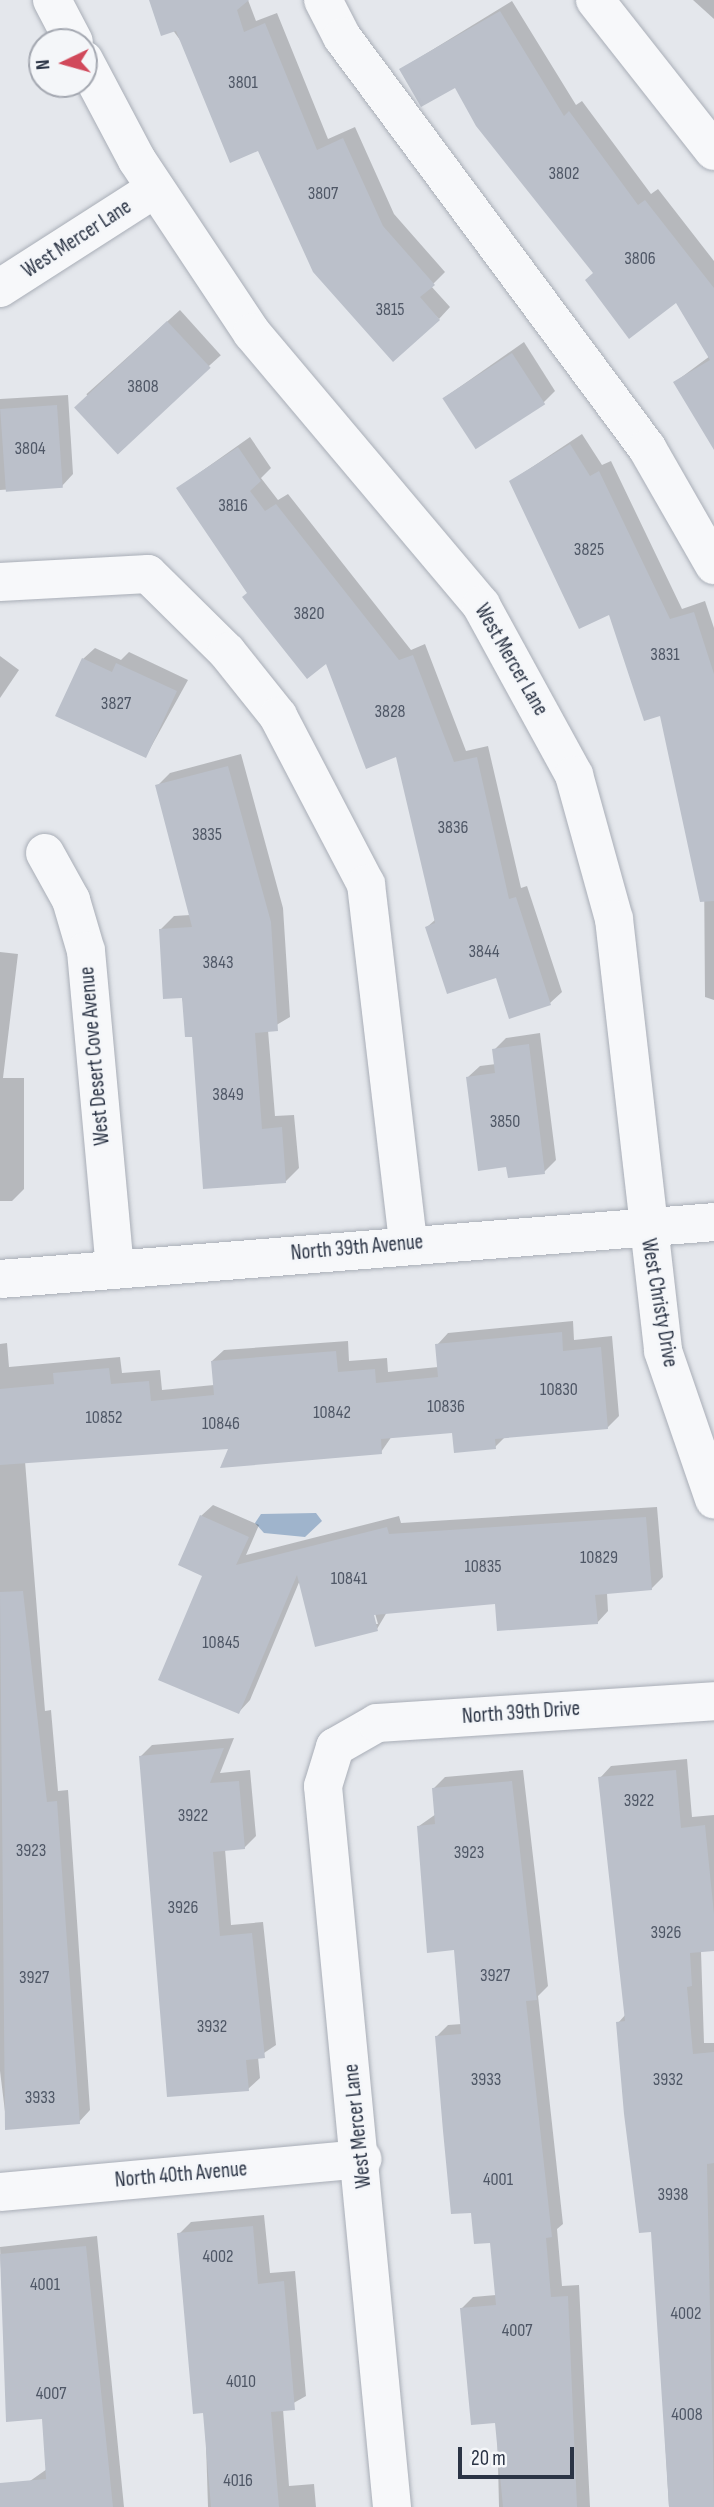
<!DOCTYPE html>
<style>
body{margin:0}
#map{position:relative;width:714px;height:2507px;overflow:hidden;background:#e4e7ec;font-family:"Sofia Sans Condensed",sans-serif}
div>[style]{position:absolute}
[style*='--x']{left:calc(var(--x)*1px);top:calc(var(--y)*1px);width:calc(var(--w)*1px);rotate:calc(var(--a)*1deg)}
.water>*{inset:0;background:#9fb4cc}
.shadow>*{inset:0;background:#0003;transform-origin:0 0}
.building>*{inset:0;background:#bbc0ca;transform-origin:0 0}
.roads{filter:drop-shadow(0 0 2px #a9aeb7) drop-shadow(0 0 2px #a9aeb7)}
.minor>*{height:38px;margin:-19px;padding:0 19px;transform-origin:19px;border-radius:19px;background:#f7f8fa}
span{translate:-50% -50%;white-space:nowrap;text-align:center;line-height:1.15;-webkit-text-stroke:5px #f4f6f9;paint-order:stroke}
.number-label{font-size:18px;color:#4f5766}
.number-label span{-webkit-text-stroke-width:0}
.street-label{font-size:21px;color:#2b3445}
.north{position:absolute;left:28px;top:28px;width:70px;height:70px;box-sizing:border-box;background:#f4f6f9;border:2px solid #a4a8b1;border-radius:50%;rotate:265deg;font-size:19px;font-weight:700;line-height:28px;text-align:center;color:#2b3445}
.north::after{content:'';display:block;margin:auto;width:24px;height:32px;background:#d1495b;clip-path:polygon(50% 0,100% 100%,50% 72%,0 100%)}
.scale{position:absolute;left:458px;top:2447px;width:116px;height:32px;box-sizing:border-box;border:4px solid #2b3445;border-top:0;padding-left:9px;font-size:21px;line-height:24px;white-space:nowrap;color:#2b3445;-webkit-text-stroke:5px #f4f6f9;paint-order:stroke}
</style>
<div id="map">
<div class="water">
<i style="clip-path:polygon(316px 1513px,322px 1521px,305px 1537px,264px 1533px,255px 1523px,261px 1514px)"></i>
</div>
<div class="shadow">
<i style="clip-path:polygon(151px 0,248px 0,256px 21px,277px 13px,328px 139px,355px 127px,394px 214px,445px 272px,431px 286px,450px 307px,439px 319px,259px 149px)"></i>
<i style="clip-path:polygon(693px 0,714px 0,714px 19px)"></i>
<i style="clip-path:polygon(512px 1px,576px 105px,582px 101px,651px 194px,658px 189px,714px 261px,714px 447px,675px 382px,710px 356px,676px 300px,595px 273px,455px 85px,401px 69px)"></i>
<i style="left:180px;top:310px;width:61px;height:126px;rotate:48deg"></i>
<i style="clip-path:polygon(524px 342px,555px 391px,543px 403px,444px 398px)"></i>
<i style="clip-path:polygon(68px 395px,73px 474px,62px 486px,0 490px,0 399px)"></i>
<i style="clip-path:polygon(582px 434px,602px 465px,611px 461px,682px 609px,705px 601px,714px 628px,714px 1000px,705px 997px,704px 868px,661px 713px,610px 612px,511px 481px)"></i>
<i style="clip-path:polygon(250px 437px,271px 468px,261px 478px,278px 500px,288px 494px,411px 650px,425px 644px,466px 751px,488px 746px,521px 888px,527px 886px,562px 992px,550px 1003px,427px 927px,436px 919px,398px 755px,327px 661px,249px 593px,178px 488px)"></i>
<i style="clip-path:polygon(95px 648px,121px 660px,129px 652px,188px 680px,146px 756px,83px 659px)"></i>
<i style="clip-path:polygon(0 656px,19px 670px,0 698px)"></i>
<i style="clip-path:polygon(241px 754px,283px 908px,290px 1017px,268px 1030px,275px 1116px,294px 1115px,299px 1168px,285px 1182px,193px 1035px,161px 929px,174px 916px,190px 915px,157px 786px,170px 773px)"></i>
<i style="clip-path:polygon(0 952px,18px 954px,3px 1078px,24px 1078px,24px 1189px,12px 1201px,0 1201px)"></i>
<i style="clip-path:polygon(540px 1033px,556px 1160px,544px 1172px,508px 1165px,468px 1077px,480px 1066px,496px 1064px,494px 1050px,506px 1038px)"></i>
<i style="clip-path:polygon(573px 1321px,574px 1340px,612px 1336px,619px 1416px,607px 1428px,505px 1437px,495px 1447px,454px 1431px,392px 1436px,381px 1452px,231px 1447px,25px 1461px,45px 1711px,51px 1710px,58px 1791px,68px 1790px,90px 2110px,79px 2122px,7px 2128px,0 2071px,0 1344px,7px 1343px,9px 1367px,120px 1357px,122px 1373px,160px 1370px,162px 1390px,214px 1385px,212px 1361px,224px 1350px,348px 1341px,349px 1361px,387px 1358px,388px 1372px,438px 1367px,437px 1345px,448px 1333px)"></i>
<i style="clip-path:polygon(evenodd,213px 1505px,259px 1525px,246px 1555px,399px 1516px,401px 1523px,657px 1507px,663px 1577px,651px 1589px,607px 1593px,608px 1611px,597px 1623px,497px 1602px,387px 1612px,377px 1629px,300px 1580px,250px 1700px,239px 1712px,205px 1575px,201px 1516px,213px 1505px,373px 1606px,378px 1624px,374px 1624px,373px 1606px)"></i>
<i style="clip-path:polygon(234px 1738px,220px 1773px,250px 1770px,256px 1836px,244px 1848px,225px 1849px,231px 1925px,263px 1922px,276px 2045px,258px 2057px,260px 2078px,248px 2089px,140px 1757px,152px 1745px)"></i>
<i style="clip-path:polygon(687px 1759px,692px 1817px,714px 1815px,714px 1949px,701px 1951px,704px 2043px,714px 2043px,714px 2507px,669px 2507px,653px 2230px,618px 2023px,626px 2014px,600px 1778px,611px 1766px)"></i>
<i style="clip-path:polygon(523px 1770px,548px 1986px,538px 1996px,563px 2224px,557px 2229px,562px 2286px,579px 2285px,590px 2507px,499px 2507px,497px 2421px,461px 2309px,473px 2297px,496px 2295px,492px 2241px,473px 2211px,436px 2037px,448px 2025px,462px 2024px,456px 1948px,419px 1826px,436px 1814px,433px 1789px,445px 1777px)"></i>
<i style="clip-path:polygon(264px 2215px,270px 2273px,295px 2271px,306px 2396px,283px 2409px,289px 2486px,314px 2484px,316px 2507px,208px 2507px,205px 2412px,179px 2234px,191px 2222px)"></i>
<i style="clip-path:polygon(97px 2236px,124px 2507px,32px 2507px,30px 2481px,47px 2469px,44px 2417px,8px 2420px,0 2247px)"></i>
</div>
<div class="building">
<i style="clip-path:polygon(149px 0,249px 0,237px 10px,244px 32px,265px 23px,317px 150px,343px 138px,383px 226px,435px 285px,420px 297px,440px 320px,393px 362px,313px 272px,258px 151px,230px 163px,176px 31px,161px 36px)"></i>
<i style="clip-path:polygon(500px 11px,564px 116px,569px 111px,638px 205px,645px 200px,714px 288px,714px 450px,673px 382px,710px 360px,676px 303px,629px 339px,585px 280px,593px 273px,476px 126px,455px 88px,421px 107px,399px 69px)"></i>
<i style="left:167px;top:321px;width:64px;height:127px;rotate:47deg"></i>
<i style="left:512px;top:353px;width:61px;height:83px;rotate:57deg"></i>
<i style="left:57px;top:405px;width:83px;height:57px;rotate:86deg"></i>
<i style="clip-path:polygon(570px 444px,590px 476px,599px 471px,670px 619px,694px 612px,714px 674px,714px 901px,700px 902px,660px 716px,644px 721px,609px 615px,579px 629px,509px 481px)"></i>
<i style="clip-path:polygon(238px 447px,261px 481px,250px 491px,265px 511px,276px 504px,399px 660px,413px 655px,454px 762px,477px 757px,509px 899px,516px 897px,551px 1005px,509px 1019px,496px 978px,447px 994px,425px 927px,435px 923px,396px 757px,366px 769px,326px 664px,307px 679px,242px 597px,247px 593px,176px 488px)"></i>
<i style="clip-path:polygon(82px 658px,112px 672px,116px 663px,177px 691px,146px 758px,55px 716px)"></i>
<i style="clip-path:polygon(228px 766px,271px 922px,278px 1031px,255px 1033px,262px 1129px,282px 1127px,286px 1183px,203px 1189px,192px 1037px,185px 1037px,182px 998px,163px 999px,159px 929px,192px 927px,155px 785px)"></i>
<i style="clip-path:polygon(529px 1044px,545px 1174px,508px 1178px,506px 1167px,478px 1171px,466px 1077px,495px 1073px,492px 1049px)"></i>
<i style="clip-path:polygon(562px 1332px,563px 1351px,601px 1347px,608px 1429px,495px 1439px,496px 1449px,454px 1453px,452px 1433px,381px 1439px,382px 1454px,220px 1468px,228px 1449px,0 1465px,0 1389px,54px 1384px,53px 1373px,109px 1368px,111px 1384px,149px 1381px,151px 1401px,214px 1395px,211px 1361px,336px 1351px,338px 1372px,375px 1369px,376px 1383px,438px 1377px,435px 1344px)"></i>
<i style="clip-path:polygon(200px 1515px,249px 1537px,236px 1565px,387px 1527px,389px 1534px,646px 1517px,652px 1590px,595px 1595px,598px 1624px,497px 1631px,495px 1604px,374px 1615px,378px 1631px,315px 1647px,297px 1575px,239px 1714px,158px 1680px,202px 1576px,178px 1565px)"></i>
<i style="clip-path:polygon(23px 1591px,47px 1802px,57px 1801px,80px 2124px,5px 2130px,0 1592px)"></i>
<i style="clip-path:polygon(224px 1748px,210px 1783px,239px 1781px,245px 1849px,213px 1852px,220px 1936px,252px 1933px,265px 2058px,246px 2060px,249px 2091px,167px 2097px,139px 1756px)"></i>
<i style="clip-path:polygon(676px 1770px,681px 1828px,705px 1825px,714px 1914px,714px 1951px,690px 1953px,692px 1986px,687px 1987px,693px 2054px,714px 2052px,714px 2163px,707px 2164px,714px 2507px,669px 2507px,651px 2232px,639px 2233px,624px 2114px,616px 2022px,625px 2021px,598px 1777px)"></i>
<i style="clip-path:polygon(512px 1781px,537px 2000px,526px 2001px,552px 2237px,546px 2238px,551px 2297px,568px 2296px,577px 2507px,503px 2507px,495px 2423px,471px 2425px,460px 2308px,496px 2305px,490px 2243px,474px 2244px,471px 2213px,451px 2214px,443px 2131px,435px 2036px,461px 2034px,454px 1950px,427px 1953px,417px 1826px,435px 1824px,432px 1788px)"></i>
<i style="clip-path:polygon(253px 2226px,258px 2284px,284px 2281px,295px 2410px,271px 2412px,279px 2507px,211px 2507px,203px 2413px,193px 2414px,177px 2233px)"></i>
<i style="clip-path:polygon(86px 2246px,113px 2507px,0 2507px,0 2483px,46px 2479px,42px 2419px,6px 2422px,0 2254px)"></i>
</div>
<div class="roads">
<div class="minor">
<i style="--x:52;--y:0;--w:47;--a:62.4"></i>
<i style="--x:323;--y:0;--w:42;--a:62.8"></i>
<i style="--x:342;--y:37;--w:512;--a:53.42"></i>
<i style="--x:647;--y:448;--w:135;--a:60.2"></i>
<i style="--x:595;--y:0;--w:192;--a:51.8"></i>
<i style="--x:84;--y:60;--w:113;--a:62.1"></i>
<i style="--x:137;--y:160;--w:208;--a:56.4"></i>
<i style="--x:252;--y:333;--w:356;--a:49.9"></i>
<i style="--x:481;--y:605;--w:194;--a:61.3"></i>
<i style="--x:574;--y:775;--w:149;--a:74.5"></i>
<i style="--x:614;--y:919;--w:435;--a:83.5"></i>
<i style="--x:663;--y:1351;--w:157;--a:71"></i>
<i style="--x:0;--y:288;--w:184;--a:-32.6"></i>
<i style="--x:0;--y:582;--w:148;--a:-3.1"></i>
<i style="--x:148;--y:574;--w:111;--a:44.6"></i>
<i style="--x:227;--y:652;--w:82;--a:51.4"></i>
<i style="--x:278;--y:716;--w:190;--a:62.4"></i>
<i style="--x:366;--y:884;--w:362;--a:83.3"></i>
<i style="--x:45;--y:853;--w:54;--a:61"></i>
<i style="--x:71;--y:900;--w:53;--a:73.6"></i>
<i style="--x:86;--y:951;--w:318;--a:84.8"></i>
<i style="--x:0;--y:1279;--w:716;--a:-4.56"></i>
<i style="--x:0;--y:2192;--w:364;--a:-5.2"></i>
<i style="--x:392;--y:2507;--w:724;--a:-95.47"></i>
<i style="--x:323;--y:1786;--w:41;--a:-72.9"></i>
<i style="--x:335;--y:1747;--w:48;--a:-29.7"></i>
<i style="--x:377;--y:1723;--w:338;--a:-3.7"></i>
</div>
</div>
<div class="number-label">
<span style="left:243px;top:83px">3801</span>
<span style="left:564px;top:174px">3802</span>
<span style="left:323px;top:194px">3807</span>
<span style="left:640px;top:259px">3806</span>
<span style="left:390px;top:310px">3815</span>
<span style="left:143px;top:387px">3808</span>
<span style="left:30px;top:449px">3804</span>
<span style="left:233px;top:506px">3816</span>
<span style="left:589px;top:550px">3825</span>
<span style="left:309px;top:614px">3820</span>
<span style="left:665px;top:655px">3831</span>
<span style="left:116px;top:704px">3827</span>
<span style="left:390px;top:712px">3828</span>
<span style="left:453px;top:828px">3836</span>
<span style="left:207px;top:835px">3835</span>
<span style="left:484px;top:952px">3844</span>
<span style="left:218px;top:963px">3843</span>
<span style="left:228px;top:1095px">3849</span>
<span style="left:505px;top:1122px">3850</span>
<span style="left:559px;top:1390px">10830</span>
<span style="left:446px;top:1407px">10836</span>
<span style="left:332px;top:1413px">10842</span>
<span style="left:104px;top:1418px">10852</span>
<span style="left:221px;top:1424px">10846</span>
<span style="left:599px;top:1558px">10829</span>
<span style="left:483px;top:1567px">10835</span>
<span style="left:349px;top:1579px">10841</span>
<span style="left:221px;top:1643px">10845</span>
<span style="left:639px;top:1801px">3922</span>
<span style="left:193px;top:1816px">3922</span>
<span style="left:31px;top:1851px">3923</span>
<span style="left:469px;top:1853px">3923</span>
<span style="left:183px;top:1908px">3926</span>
<span style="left:666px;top:1933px">3926</span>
<span style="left:495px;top:1976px">3927</span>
<span style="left:34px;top:1978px">3927</span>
<span style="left:212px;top:2027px">3932</span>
<span style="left:486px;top:2080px">3933</span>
<span style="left:668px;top:2080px">3932</span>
<span style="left:40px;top:2098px">3933</span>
<span style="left:498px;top:2180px">4001</span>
<span style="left:673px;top:2195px">3938</span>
<span style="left:218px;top:2257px">4002</span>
<span style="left:45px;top:2285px">4001</span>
<span style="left:686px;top:2314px">4002</span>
<span style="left:517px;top:2331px">4007</span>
<span style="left:241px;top:2382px">4010</span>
<span style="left:51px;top:2394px">4007</span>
<span style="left:687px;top:2415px">4008</span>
<span style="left:238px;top:2481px">4016</span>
</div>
<div class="street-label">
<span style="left:77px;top:239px;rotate:-33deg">West Mercer Lane</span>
<span style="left:511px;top:660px;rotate:60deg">West Mercer Lane</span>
<span style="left:95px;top:1056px;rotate:-95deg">West Desert Cove Avenue</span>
<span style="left:357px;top:1248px;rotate:-5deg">North 39th Avenue</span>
<span style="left:659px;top:1303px;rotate:80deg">West Christy Drive</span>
<span style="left:521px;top:1713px;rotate:-4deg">North 39th Drive</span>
<span style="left:358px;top:2126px;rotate:-96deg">West Mercer Lane</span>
<span style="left:181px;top:2175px;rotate:-5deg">North 40th Avenue</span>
</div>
<div class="north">N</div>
<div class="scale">20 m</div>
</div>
